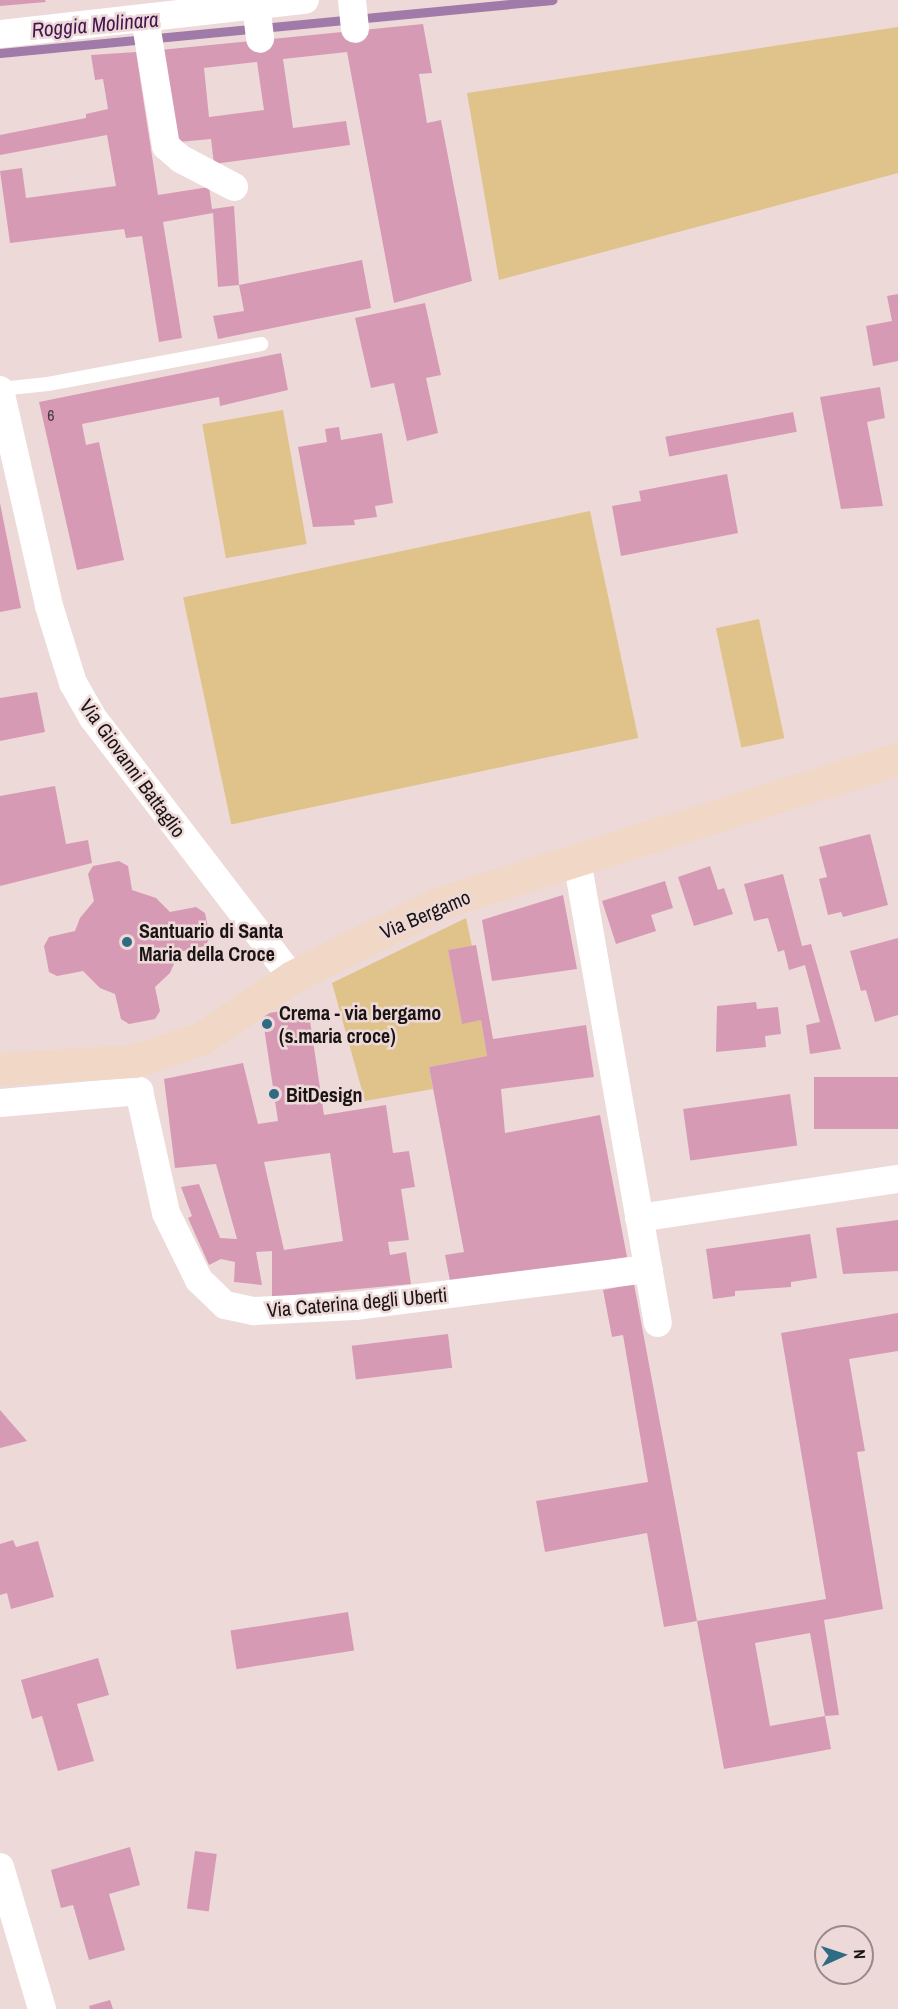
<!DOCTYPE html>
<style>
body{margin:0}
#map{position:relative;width:898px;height:2009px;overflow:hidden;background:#edd9d8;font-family:"Archivo Narrow",sans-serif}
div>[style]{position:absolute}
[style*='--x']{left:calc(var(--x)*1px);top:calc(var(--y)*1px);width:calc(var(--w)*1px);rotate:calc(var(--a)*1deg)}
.green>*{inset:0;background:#dfc38b;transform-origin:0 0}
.stream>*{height:9px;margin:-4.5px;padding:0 4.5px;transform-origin:4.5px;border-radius:4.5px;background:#a07aa8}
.building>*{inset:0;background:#d79ab5;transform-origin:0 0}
.lane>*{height:14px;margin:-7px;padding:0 7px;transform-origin:7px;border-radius:7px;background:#fff}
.street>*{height:28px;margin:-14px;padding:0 14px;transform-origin:14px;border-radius:14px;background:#fff}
.secondary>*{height:33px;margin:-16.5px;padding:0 16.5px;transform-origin:16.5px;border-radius:16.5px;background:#f0d7c6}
.dots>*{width:16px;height:16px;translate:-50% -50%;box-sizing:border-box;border:3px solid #edd9d8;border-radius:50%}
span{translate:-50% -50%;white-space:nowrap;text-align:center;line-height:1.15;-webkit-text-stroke:5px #edd9d8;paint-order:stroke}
.number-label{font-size:16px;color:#4a363c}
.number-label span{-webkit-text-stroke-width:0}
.street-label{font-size:20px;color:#1b1414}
.poi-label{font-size:20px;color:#1b1414;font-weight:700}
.left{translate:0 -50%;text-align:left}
.water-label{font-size:21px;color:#44144f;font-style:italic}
.north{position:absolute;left:814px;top:1925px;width:60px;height:60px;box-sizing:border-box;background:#edd9d8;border:2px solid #998a8a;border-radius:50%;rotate:87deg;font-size:16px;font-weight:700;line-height:24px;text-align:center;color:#1b1414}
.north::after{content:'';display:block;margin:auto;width:21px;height:27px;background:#2f6b82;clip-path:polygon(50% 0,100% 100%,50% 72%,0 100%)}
</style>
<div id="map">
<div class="green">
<i style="clip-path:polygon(898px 27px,898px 173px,499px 280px,467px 93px)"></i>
<i style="left:283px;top:410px;width:136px;height:82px;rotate:80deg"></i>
<i style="left:590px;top:511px;width:232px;height:416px;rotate:78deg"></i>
<i style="left:759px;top:619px;width:122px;height:44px;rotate:78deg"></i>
<i style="clip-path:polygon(466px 918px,472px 946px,448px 950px,462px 1023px,481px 1020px,487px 1056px,429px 1067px,433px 1089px,365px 1101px,332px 983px)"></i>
</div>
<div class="stream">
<i style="--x:0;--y:53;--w:555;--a:-5.48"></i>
</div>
<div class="building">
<i style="clip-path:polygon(0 0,45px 0,46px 2px,0 6px)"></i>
<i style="clip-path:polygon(evenodd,423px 24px,432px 73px,419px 74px,427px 123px,441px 120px,472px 281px,394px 303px,347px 52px,283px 59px,293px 128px,346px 121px,350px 145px,214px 164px,211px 139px,179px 142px,160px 50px,423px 24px,257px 62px,264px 110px,209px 117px,204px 68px,257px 62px)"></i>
<i style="clip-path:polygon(136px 52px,158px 195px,209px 187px,212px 209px,234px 206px,239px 285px,218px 287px,213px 213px,163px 222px,182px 338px,159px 342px,142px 236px,126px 238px,124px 229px,10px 243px,0 171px,22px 168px,26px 198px,116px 186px,107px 135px,0 155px,0 135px,86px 118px,86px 114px,108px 109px,103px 79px,95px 80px,91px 55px)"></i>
<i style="clip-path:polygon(362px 260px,371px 308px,218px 339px,213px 316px,244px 311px,239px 285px)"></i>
<i style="clip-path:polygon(898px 294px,898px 361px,873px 366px,866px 326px,892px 321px,887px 296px)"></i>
<i style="clip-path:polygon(425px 303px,441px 375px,426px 378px,438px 433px,407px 441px,394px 383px,371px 388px,355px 318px)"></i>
<i style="clip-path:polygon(281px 353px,288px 390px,220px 406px,219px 397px,82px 424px,86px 445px,99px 442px,124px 560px,77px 570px,39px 402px)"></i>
<i style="clip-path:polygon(880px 387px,885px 418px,867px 422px,883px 506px,841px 509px,820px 397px)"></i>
<i style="left:793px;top:412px;width:20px;height:130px;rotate:79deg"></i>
<i style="clip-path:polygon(339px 427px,341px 440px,382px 433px,393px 503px,375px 506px,377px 517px,354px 520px,355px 525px,313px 527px,298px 447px,327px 442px,325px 429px)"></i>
<i style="clip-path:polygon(727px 474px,738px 533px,621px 556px,612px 506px,641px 501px,639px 491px)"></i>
<i style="clip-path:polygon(0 503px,21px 608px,0 612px)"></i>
<i style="clip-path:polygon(37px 692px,45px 732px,0 741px,0 698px)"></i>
<i style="clip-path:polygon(55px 786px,66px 844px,88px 840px,92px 863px,0 886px,0 796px)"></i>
<i style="clip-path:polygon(870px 834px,888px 905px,843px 917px,841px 912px,828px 915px,819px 879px,827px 877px,819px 847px)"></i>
<i style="clip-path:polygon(119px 861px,128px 866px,132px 890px,156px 898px,170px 912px,196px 907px,205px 913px,210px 938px,205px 946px,179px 952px,170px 973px,155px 987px,160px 1011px,155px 1019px,129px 1024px,121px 1019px,115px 994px,100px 988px,83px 971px,57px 976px,49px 972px,44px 946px,49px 937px,75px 931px,80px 918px,94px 901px,88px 874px,93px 866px)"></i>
<i style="clip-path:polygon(710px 866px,718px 890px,724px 888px,733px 914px,694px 926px,678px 877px)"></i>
<i style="clip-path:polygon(783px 874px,802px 946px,811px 944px,841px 1049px,810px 1054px,806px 1025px,820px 1022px,805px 965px,789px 970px,784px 950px,778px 952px,768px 918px,754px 921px,744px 884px)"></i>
<i style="clip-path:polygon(665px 881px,673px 908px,651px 915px,656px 931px,616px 944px,602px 901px)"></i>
<i style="clip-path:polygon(563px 895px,577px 969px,492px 981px,482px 920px)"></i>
<i style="clip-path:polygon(898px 938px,898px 1015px,875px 1022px,866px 990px,861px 991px,850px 951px)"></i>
<i style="clip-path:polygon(476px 945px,493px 1039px,586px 1025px,594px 1077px,501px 1089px,505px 1133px,600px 1115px,627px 1257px,451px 1286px,445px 1255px,464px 1252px,429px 1067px,487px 1056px,481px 1020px,462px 1024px,448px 950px)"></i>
<i style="clip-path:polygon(756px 1002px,757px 1009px,778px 1007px,781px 1034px,765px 1036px,766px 1047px,716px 1052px,717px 1006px)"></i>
<i style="clip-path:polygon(evenodd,308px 1007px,324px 1115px,386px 1105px,393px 1153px,409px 1151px,415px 1187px,401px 1189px,409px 1240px,388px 1242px,390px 1255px,406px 1252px,411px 1284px,272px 1297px,272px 1251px,256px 1252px,262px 1285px,234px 1282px,235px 1262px,221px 1259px,209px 1265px,188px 1218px,192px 1216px,181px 1187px,199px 1184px,220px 1238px,237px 1239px,216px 1164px,175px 1168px,164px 1079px,243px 1063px,258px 1124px,278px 1121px,262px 1014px,308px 1007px,330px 1153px,343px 1241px,284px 1250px,264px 1162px,330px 1153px)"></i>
<i style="left:898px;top:1077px;width:52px;height:84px;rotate:90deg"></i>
<i style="left:790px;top:1094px;width:52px;height:108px;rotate:82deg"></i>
<i style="clip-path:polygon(898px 1220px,898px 1271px,843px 1274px,836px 1228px)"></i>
<i style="clip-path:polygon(810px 1234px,817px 1278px,791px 1282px,791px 1287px,735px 1291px,735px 1296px,713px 1299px,706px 1249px)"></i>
<i style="clip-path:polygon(634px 1284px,697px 1621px,664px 1627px,647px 1533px,545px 1552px,536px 1501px,648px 1482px,623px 1335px,612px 1337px,603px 1290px)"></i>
<i style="clip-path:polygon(898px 1313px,898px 1351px,849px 1359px,865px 1451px,857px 1452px,883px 1609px,824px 1620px,839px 1715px,825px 1716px,810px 1633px,755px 1643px,770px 1726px,825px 1716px,831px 1749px,724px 1769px,697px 1621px,826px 1599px,781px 1333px)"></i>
<i style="left:448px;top:1334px;width:34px;height:97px;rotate:83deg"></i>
<i style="clip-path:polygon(0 1410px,27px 1441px,0 1448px)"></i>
<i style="clip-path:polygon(13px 1540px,16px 1547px,38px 1541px,54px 1597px,11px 1609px,7px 1593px,0 1595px,0 1544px)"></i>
<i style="left:348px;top:1612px;width:39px;height:119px;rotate:81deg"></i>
<i style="clip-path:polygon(98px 1658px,109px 1695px,77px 1704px,94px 1761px,58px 1771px,42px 1716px,32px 1719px,21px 1680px)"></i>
<i style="clip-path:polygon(130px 1847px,140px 1885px,109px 1894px,125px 1950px,89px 1960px,73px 1905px,61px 1908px,51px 1870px)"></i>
<i style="left:195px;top:1851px;width:22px;height:58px;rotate:8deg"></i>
<i style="clip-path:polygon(110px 2000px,113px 2009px,90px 2009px,89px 2006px)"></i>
</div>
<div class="lane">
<i style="--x:0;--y:389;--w:48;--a:-5.9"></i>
<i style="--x:48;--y:384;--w:217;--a:-10.6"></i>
</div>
<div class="street">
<i style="--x:352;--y:0;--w:29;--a:84"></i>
<i style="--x:256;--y:5;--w:34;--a:83"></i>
<i style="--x:145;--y:18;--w:130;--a:80.7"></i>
<i style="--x:166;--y:146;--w:20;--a:41"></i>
<i style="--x:181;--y:159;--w:60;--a:27.8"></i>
<i style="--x:0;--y:34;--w:307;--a:-6.4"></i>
<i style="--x:0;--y:390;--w:221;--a:77.2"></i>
<i style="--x:49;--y:606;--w:81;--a:72.7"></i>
<i style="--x:73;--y:683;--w:40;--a:60.3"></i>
<i style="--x:93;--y:718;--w:327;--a:52.5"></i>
<i style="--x:577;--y:860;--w:470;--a:80.1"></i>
<i style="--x:0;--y:1103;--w:140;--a:-4.9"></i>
<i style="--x:139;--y:1091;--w:125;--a:77.5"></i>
<i style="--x:166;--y:1213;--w:75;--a:63.8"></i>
<i style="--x:199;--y:1280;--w:36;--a:44"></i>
<i style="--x:225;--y:1305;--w:30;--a:12"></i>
<i style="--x:254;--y:1311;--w:101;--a:-2.8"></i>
<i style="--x:355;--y:1306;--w:296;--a:-7.2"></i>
<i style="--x:639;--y:1218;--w:262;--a:-8.6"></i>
<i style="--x:0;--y:1867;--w:148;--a:73.5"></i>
</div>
<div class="secondary">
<i style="--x:0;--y:1069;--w:134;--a:-3.4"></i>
<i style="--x:134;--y:1061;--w:72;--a:-18.7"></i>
<i style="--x:202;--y:1038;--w:109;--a:-34.1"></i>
<i style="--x:292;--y:977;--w:165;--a:-26.6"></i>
<i style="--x:440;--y:903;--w:480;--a:-17.5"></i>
</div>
<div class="dots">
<i style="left:127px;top:942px;background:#2f6b82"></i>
<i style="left:267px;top:1024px;background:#2f6b82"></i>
<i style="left:274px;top:1094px;background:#2f6b82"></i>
</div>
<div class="number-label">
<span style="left:51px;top:415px">6</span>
</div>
<div class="street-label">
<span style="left:133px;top:768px;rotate:54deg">Via Giovanni Battaglio</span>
<span style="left:425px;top:914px;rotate:-23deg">Via Bergamo</span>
<span style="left:357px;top:1302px;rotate:-5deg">Via Caterina degli Uberti</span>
</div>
<div class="poi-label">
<span class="left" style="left:139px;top:942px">Santuario di Santa<br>Maria della Croce</span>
<span class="left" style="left:279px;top:1024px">Crema - via bergamo<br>(s.maria croce)</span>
<span class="left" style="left:286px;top:1094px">BitDesign</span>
</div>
<div class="water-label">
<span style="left:95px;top:25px;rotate:-5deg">Roggia Molinara</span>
</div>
<div class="north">N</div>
</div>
